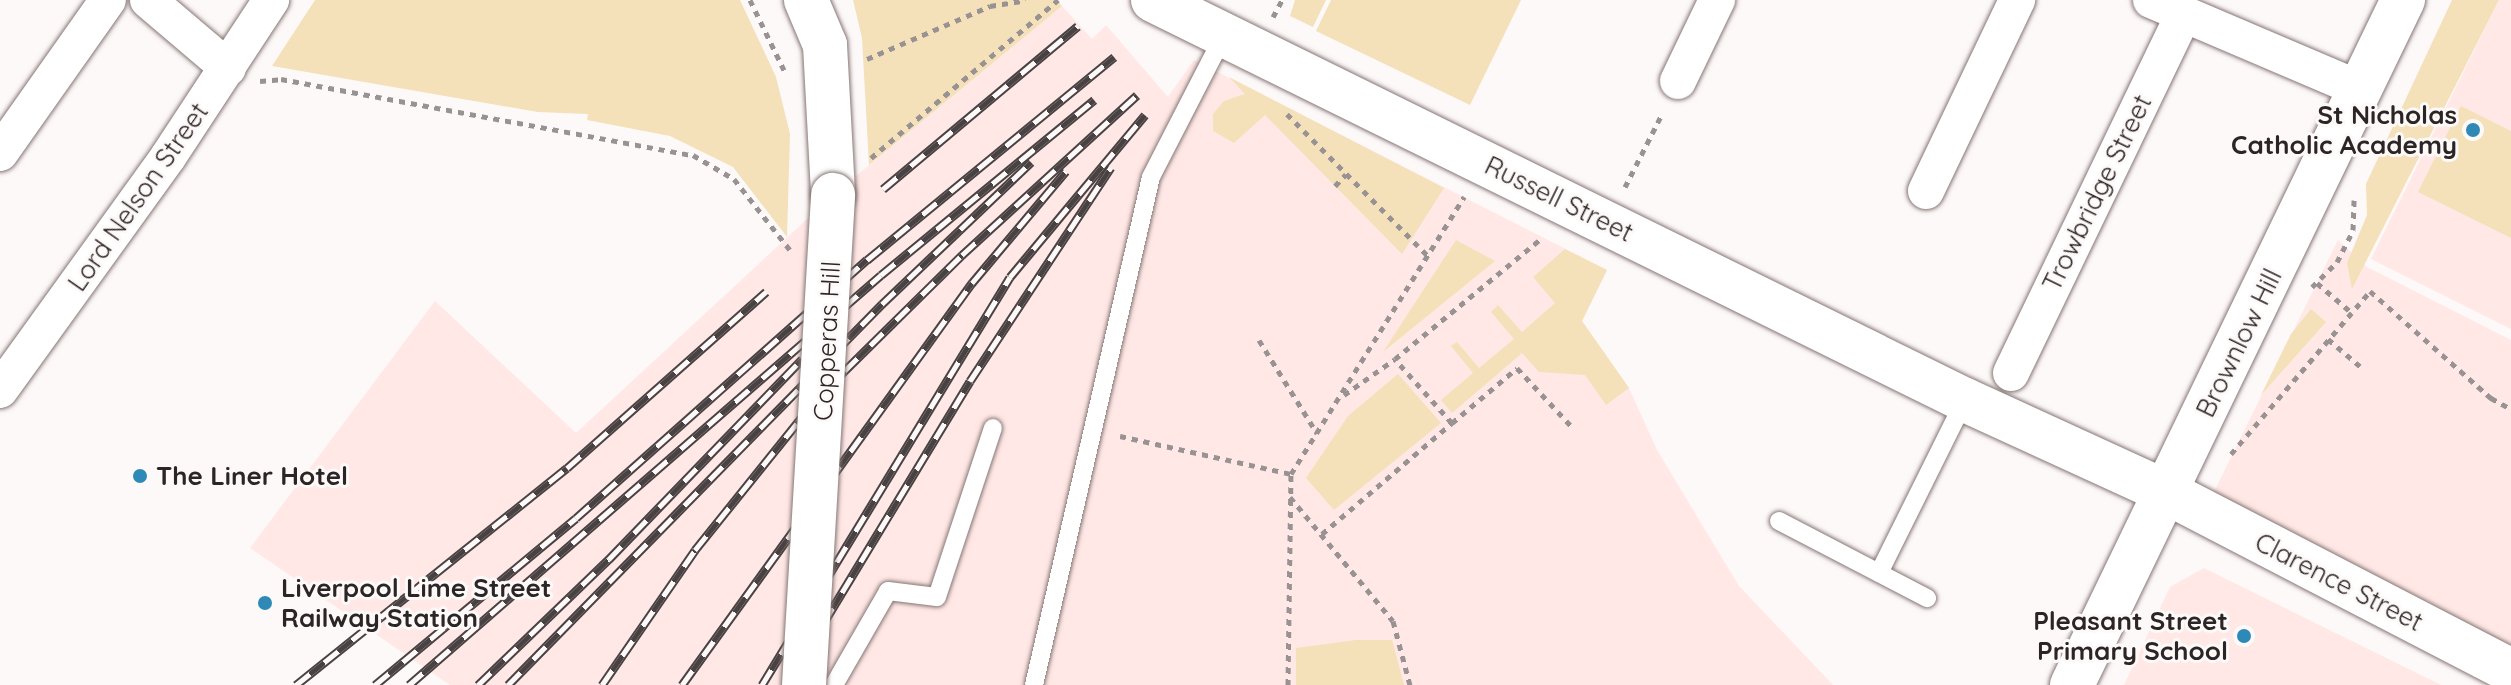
<!DOCTYPE html>
<style>
body{margin:0}
#map{position:relative;width:2511px;height:685px;overflow:hidden;background:#fdf9f9;font-family:Quicksand,sans-serif}
div>[style]{position:absolute}
[style*='--x']{left:calc(var(--x)*1px);top:calc(var(--y)*1px);width:calc(var(--w)*1px);rotate:calc(var(--a)*1deg)}
.built>*{inset:0;background:#ffe8e6}
.green>*{inset:0;background:#f4e0b9}
.path>*{height:5px;margin-top:-2.5px;transform-origin:0;background:repeating-linear-gradient(90deg,#989292 0 6px,transparent 0 12px)}
.roads{filter:drop-shadow(0 0 2px #867674) drop-shadow(0 0 2px #867674)}
.service>*{height:18px;margin:-9px;padding:0 9px;transform-origin:9px;border-radius:9px;background:#fff}
.minor>*{height:36px;margin:-18px;padding:0 18px;transform-origin:18px;border-radius:18px;background:#fff}
.tertiary>*{height:44px;margin:-22px;padding:0 22px;transform-origin:22px;border-radius:22px;background:#fff}
.rail>*{height:9px;margin-top:-4.5px;transform-origin:0;background:repeating-linear-gradient(90deg,#fdf9f9 0 18px,#494242 0 36px);box-sizing:border-box;border-block:2px solid #494242}
.bridges{filter:drop-shadow(0 0 2px #867674) drop-shadow(0 0 2px #867674)}
.tertiary-bridge>*{height:44px;margin:-22px;padding:0 22px;transform-origin:22px;border-radius:22px;background:#fff}
.dots>*{width:22px;height:22px;translate:-50% -50%;box-sizing:border-box;border:4px solid #fdf9f9;border-radius:50%}
span{translate:-50% -50%;white-space:nowrap;text-align:center;line-height:1.15;-webkit-text-stroke:6px #fdf9f9;paint-order:stroke}
.poi-label{font-size:26px;color:#2c2525;font-weight:700}
.right{translate:-100% -50%;text-align:right}
.left{translate:0 -50%;text-align:left}
.street-label{font-size:26px;color:#2c2525}
</style>
<div id="map">
<div class="built">
<i style="clip-path:polygon(2499px 0,2511px 0,2511px 329px,2371px 259px)"></i>
<i style="clip-path:polygon(1062px 6px,1092px 39px,1106px 25px,1168px 97px,1194px 60px,1607px 270px,1582px 321px,1629px 388px,1657px 450px,1739px 586px,1833px 685px,450px 685px,250px 548px,435px 301px,576px 433px,833px 195px)"></i>
<i style="clip-path:polygon(2338px 240px,2367px 267px,2511px 340px,2511px 646px,2211px 498px)"></i>
<i style="clip-path:polygon(2204px 568px,2441px 685px,2124px 685px,2170px 587px)"></i>
</div>
<div class="green">
<i style="clip-path:polygon(315px 0,740px 0,776px 77px,790px 134px,787px 237px,733px 167px,670px 136px,587px 120px,588px 114px,538px 112px,272px 66px)"></i>
<i style="clip-path:polygon(853px 0,1056px 0,1062px 6px,869px 165px,862px 38px)"></i>
<i style="clip-path:polygon(1295px 0,1326px 0,1313px 27px,1290px 16px)"></i>
<i style="clip-path:polygon(1331px 0,1521px 0,1470px 105px,1316px 31px)"></i>
<i style="clip-path:polygon(2452px 0,2499px 0,2352px 289px,2347px 263px,2367px 215px,2366px 184px)"></i>
<i style="clip-path:polygon(1229px 77px,1444px 188px,1402px 254px,1265px 115px,1234px 143px,1213px 131px,1213px 114px,1224px 101px,1245px 94px)"></i>
<i style="clip-path:polygon(2461px 106px,2511px 131px,2511px 238px,2418px 192px)"></i>
<i style="clip-path:polygon(1456px 240px,1495px 261px,1383px 352px)"></i>
<i style="clip-path:polygon(1565px 249px,1607px 270px,1582px 321px,1629px 388px,1606px 405px,1585px 375px,1539px 372px,1522px 353px,1452px 413px,1441px 400px,1473px 373px,1451px 346px,1457px 342px,1479px 368px,1514px 339px,1491px 312px,1498px 305px,1522px 332px,1555px 303px,1533px 277px)"></i>
<i style="clip-path:polygon(2311px 309px,2326px 322px,2261px 395px,2291px 334px)"></i>
<i style="clip-path:polygon(1398px 374px,1441px 423px,1334px 510px,1306px 478px,1348px 416px)"></i>
<i style="clip-path:polygon(1356px 640px,1392px 640px,1404px 685px,1296px 685px,1296px 648px)"></i>
</div>
<div class="path">
<i style="--x:750;--y:0;--w:78;--a:64.1"></i>
<i style="--x:1273;--y:17;--w:19;--a:-62"></i>
<i style="--x:867;--y:59;--w:134;--a:-23.3"></i>
<i style="--x:990;--y:6;--w:36;--a:-9"></i>
<i style="--x:260;--y:81;--w:21;--a:-5"></i>
<i style="--x:281;--y:79;--w:419;--a:10.5"></i>
<i style="--x:693;--y:155;--w:48;--a:30.3"></i>
<i style="--x:734;--y:179;--w:90;--a:51.7"></i>
<i style="--x:1287;--y:114;--w:203;--a:45.2"></i>
<i style="--x:871;--y:158;--w:245;--a:-40.2"></i>
<i style="--x:1335;--y:186;--w:16;--a:-47"></i>
<i style="--x:1625;--y:187;--w:82;--a:-63.1"></i>
<i style="--x:2317;--y:283;--w:45;--a:40.5"></i>
<i style="--x:2312;--y:287;--w:35;--a:-45"></i>
<i style="--x:2337;--y:262;--w:36;--a:-63"></i>
<i style="--x:2353;--y:230;--w:30;--a:-88"></i>
<i style="--x:2328;--y:339;--w:43;--a:40.3"></i>
<i style="--x:1259;--y:340;--w:110;--a:58.1"></i>
<i style="--x:1344;--y:395;--w:62;--a:-35.2"></i>
<i style="--x:1452;--y:423;--w:85;--a:-40.2"></i>
<i style="--x:1517;--y:368;--w:79;--a:47"></i>
<i style="--x:1120;--y:436;--w:175;--a:12.5"></i>
<i style="--x:2231;--y:454;--w:214;--a:-49.5"></i>
<i style="--x:2370;--y:291;--w:162;--a:41.5"></i>
<i style="--x:2491;--y:398;--w:23;--a:29"></i>
<i style="--x:1290;--y:497;--w:161;--a:50.3"></i>
<i style="--x:1393;--y:621;--w:66;--a:75.1"></i>
<i style="--x:1322;--y:534;--w:171;--a:-40.5"></i>
<i style="--x:1452;--y:423;--w:86;--a:-131.7"></i>
<i style="--x:1395;--y:359;--w:190;--a:-39.5"></i>
<i style="--x:1288;--y:685;--w:211;--a:-89.2"></i>
<i style="--x:1291;--y:474;--w:327;--a:-58"></i>
</div>
<div class="roads">
<div class="service">
<i style="--x:1779;--y:521;--w:167;--a:27.5"></i>
<i style="--x:1879;--y:573;--w:193;--a:-63.6"></i>
<i style="--x:834;--y:685;--w:108;--a:-60.1"></i>
<i style="--x:888;--y:591;--w:49;--a:7"></i>
<i style="--x:937;--y:597;--w:178;--a:-71.7"></i>
<i style="--x:1034;--y:685;--w:521;--a:-77.03"></i>
<i style="--x:1151;--y:177;--w:160;--a:-62.8"></i>
</div>
<div class="minor">
<i style="--x:148;--y:0;--w:105;--a:40.4"></i>
<i style="--x:2151;--y:0;--w:227;--a:23.1"></i>
<i style="--x:1678;--y:81;--w:90;--a:-64.3"></i>
<i style="--x:0;--y:153;--w:187;--a:-54.8"></i>
<i style="--x:1926;--y:191;--w:212;--a:-64.5"></i>
<i style="--x:2011;--y:373;--w:399;--a:-64.3"></i>
<i style="--x:0;--y:390;--w:287;--a:-54.2"></i>
<i style="--x:168;--y:157;--w:188;--a:-56.7"></i>
</div>
<div class="tertiary">
<i style="--x:806;--y:0;--w:49;--a:67.1"></i>
<i style="--x:825;--y:45;--w:150;--a:86.9"></i>
<i style="--x:1153;--y:0;--w:905;--a:26.23"></i>
<i style="--x:1965;--y:400;--w:223;--a:24.6"></i>
<i style="--x:2168;--y:493;--w:386;--a:27.4"></i>
<i style="--x:2072;--y:685;--w:761;--a:-64.21"></i>
</div>
</div>
<div class="rail">
<i style="--x:883;--y:189;--w:254;--a:-39.9"></i>
<i style="--x:296;--y:685;--w:347;--a:-38.7"></i>
<i style="--x:567;--y:468;--w:266;--a:-41.5"></i>
<i style="--x:375;--y:685;--w:261;--a:-39.7"></i>
<i style="--x:576;--y:518;--w:389;--a:-41.6"></i>
<i style="--x:867;--y:260;--w:320;--a:-39.4"></i>
<i style="--x:409;--y:685;--w:625;--a:-40.98"></i>
<i style="--x:881;--y:275;--w:276;--a:-39.4"></i>
<i style="--x:478;--y:685;--w:182;--a:-43.9"></i>
<i style="--x:609;--y:559;--w:278;--a:-46"></i>
<i style="--x:508;--y:685;--w:534;--a:-45.53"></i>
<i style="--x:882;--y:304;--w:206;--a:-43.6"></i>
<i style="--x:602;--y:685;--w:164;--a:-55.4"></i>
<i style="--x:695;--y:550;--w:198;--a:-51.2"></i>
<i style="--x:819;--y:396;--w:201;--a:-44.6"></i>
<i style="--x:962;--y:255;--w:237;--a:-42.4"></i>
<i style="--x:682;--y:685;--w:496;--a:-54.2"></i>
<i style="--x:972;--y:283;--w:146;--a:-50"></i>
<i style="--x:762;--y:685;--w:477;--a:-58.7"></i>
<i style="--x:1010;--y:277;--w:211;--a:-50.2"></i>
<i style="--x:786;--y:685;--w:355;--a:-58.8"></i>
<i style="--x:970;--y:381;--w:256;--a:-56.6"></i>
</div>
<div class="bridges">
<div class="tertiary-bridge">
<i style="--x:804;--y:685;--w:491;--a:-86.6"></i>
</div>
</div>
<div class="dots">
<i style="left:2473px;top:130px;background:#2e89b6"></i>
<i style="left:140px;top:476px;background:#2e89b6"></i>
<i style="left:265px;top:603px;background:#2e89b6"></i>
<i style="left:2244px;top:636px;background:#2e89b6"></i>
</div>
<div class="poi-label">
<span class="right" style="left:2457px;top:130px">St Nicholas<br>Catholic Academy</span>
<span class="left" style="left:156px;top:476px">The Liner Hotel</span>
<span class="left" style="left:281px;top:603px">Liverpool Lime Street<br>Railway Station</span>
<span class="right" style="left:2228px;top:636px">Pleasant Street<br>Primary School</span>
</div>
<div class="street-label">
<span style="left:2097px;top:193px;rotate:-64deg">Trowbridge Street</span>
<span style="left:138px;top:197px;rotate:-55deg">Lord Nelson Street</span>
<span style="left:1559px;top:199px;rotate:26deg">Russell Street</span>
<span style="left:827px;top:341px;rotate:-87deg">Copperas Hill</span>
<span style="left:2239px;top:343px;rotate:-64deg">Brownlow Hill</span>
<span style="left:2339px;top:582px;rotate:27deg">Clarence Street</span>
</div>
</div>
